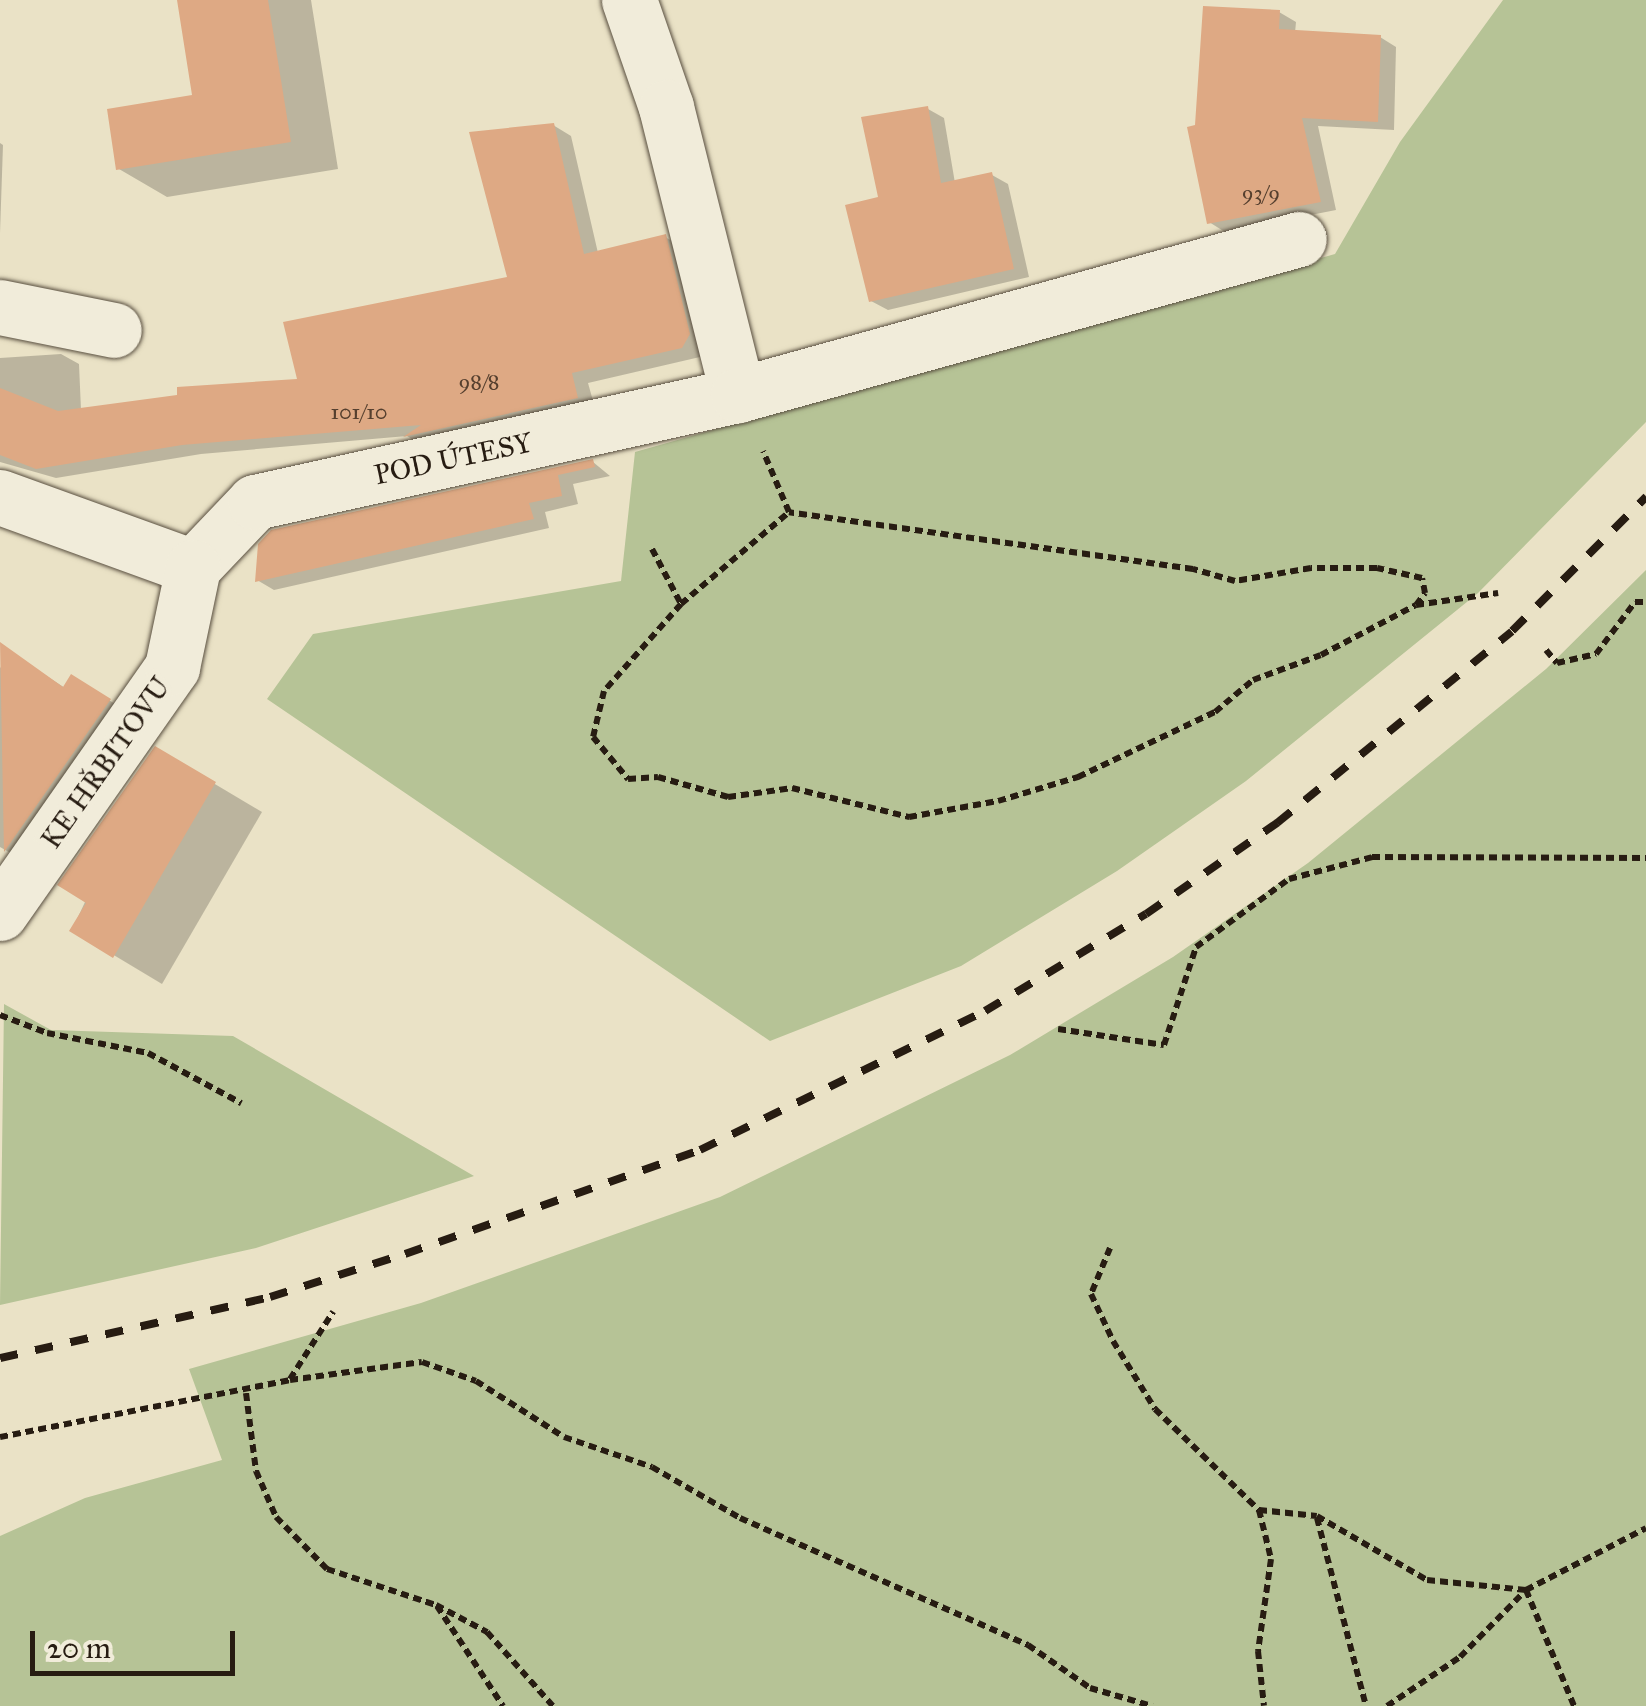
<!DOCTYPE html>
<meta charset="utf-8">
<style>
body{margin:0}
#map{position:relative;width:1646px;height:1706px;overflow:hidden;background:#eae2c6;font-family:"IM FELL Great Primer",serif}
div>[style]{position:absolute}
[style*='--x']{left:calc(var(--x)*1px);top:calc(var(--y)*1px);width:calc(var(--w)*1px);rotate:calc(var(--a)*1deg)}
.green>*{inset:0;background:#b6c396}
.shadow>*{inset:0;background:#0003}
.building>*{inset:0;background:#dea984}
.path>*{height:6px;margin-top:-3px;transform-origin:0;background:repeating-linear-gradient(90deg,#271c12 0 8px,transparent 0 13px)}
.roads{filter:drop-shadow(0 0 2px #584e3f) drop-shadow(0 0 2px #584e3f)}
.minor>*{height:55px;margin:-27.5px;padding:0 27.5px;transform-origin:27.5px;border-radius:27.5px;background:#f1ecda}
.rail>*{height:8px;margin-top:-4px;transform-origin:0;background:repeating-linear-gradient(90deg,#271c12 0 18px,transparent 0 36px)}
span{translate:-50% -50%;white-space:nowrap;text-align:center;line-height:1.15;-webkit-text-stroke:10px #f1ecda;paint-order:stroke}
.number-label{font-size:22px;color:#553f2e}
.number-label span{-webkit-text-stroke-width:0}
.street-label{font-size:28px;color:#271c12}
.scale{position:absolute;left:30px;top:1631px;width:205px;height:45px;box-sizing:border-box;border:5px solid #271c12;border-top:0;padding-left:12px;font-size:30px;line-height:35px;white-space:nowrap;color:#271c12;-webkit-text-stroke:8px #f1ecda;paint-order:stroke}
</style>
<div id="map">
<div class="green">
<i style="clip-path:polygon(1503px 0,1646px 0,1646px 422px,1478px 593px,1246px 781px,1117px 871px,961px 966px,770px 1041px,267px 699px,313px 634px,621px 581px,635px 452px,1335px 254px,1400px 142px)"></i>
<i style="clip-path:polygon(1646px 570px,1646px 1706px,0 1706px,0 1536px,85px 1498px,222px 1460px,189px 1369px,421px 1303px,720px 1197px,1010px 1055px,1173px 957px,1308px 863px,1546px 669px)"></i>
<i style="clip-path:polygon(4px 1004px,51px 1030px,233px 1036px,474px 1176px,256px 1248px,0 1305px)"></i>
</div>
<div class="shadow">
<i style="clip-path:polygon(180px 0,311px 0,338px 169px,167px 197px,119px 169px,195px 97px)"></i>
<i style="clip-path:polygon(1279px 12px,1296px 22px,1295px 33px,1380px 37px,1396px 47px,1394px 130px,1318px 126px,1336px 210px,1225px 232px,1209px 222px,1198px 127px)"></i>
<i style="clip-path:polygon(928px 109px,944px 118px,955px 183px,992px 175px,1008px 184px,1029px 277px,888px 310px,871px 301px,880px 199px)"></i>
<i style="clip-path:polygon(553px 125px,571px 136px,598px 253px,665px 237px,683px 247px,707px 345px,700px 357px,588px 383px,595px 408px,423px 446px,407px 436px,201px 454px,56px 478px,0 462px,0 358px,61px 354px,79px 364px,81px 410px,300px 382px,510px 279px)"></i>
<i style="clip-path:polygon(0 143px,3px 145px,0 233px)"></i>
<i style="clip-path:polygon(593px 462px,610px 476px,573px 484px,578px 504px,545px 512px,549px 528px,274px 590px,257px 580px)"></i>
<i style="clip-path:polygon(13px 654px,65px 688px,72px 678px,132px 714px,28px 863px,0 847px,0 668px)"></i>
<i style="clip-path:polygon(156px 749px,262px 812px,162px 984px,72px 930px)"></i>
</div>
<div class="building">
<i style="clip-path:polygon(177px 0,268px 0,291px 142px,116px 170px,107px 109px,192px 95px)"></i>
<i style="clip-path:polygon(1203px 6px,1280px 10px,1279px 29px,1381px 35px,1378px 122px,1302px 118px,1321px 202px,1207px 224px,1187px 127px,1195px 125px)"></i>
<i style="clip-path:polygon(928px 106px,941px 183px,992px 172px,1014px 269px,869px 302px,845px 205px,878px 197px,861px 117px)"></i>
<i style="clip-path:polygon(554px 123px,584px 254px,666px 234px,690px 334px,682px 348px,572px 373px,578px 398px,403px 437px,421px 425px,182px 445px,36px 469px,0 455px,0 388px,58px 411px,177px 395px,177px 387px,297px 379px,283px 322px,507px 277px,469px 132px)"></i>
<i style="clip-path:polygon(593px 459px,595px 467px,558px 475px,562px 496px,529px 503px,534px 519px,255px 582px,258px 544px,271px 530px)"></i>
<i style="clip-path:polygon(0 642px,63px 687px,71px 674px,111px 699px,4px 852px)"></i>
<i style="clip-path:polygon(155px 746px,216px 782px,113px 958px,69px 931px,86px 903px,57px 885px)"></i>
</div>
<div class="path">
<i style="--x:652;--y:549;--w:62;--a:62.2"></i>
<i style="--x:681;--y:604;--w:142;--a:-40.4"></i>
<i style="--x:681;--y:604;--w:116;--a:131.5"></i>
<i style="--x:604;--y:691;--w:47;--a:103.4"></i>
<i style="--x:593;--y:737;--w:55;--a:50.2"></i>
<i style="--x:628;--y:779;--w:30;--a:-4"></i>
<i style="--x:658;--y:777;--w:73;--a:15.9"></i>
<i style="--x:728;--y:797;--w:65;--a:-8"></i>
<i style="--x:792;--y:788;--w:121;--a:13.9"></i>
<i style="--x:909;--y:817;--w:90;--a:-10.2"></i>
<i style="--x:998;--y:801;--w:84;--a:-16.7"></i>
<i style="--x:1078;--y:777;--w:152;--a:-25.4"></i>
<i style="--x:1215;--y:712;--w:50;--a:-40.1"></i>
<i style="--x:1253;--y:680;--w:72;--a:-20.2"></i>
<i style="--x:1321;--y:655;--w:107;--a:-27.8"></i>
<i style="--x:1416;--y:605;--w:15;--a:-53"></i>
<i style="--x:1425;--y:593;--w:15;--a:-101"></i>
<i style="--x:1422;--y:578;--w:46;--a:-167.5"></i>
<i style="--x:1377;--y:568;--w:66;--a:180"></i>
<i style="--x:1311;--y:568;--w:77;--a:170.3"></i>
<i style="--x:1235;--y:581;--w:44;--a:-164.1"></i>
<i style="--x:1193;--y:569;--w:408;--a:-172"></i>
<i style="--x:789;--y:512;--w:66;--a:-113.1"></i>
<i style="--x:1416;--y:605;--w:83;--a:-8.3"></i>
<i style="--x:1546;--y:650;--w:17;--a:50"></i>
<i style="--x:1557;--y:663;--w:40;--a:-13"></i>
<i style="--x:1596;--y:654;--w:65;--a:-53.1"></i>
<i style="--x:1635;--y:602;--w:11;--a:0"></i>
<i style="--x:0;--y:1015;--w:50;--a:21"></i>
<i style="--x:47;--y:1033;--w:103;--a:11.2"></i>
<i style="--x:148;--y:1053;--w:106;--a:28.3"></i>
<i style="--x:1058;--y:1029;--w:107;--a:8.6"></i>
<i style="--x:1164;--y:1045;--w:103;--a:-71.9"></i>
<i style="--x:1196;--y:947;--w:115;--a:-36.2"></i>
<i style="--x:1289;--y:879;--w:86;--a:-14.8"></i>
<i style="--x:1372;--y:857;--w:274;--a:0.2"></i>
<i style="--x:1110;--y:1248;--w:50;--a:112.4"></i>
<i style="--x:1091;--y:1294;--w:52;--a:64.9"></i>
<i style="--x:1113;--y:1341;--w:80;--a:58.3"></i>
<i style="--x:1155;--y:1409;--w:145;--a:44.2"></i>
<i style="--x:1259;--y:1510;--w:50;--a:76.2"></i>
<i style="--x:1271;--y:1559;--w:93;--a:98"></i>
<i style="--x:1258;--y:1651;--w:55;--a:83.8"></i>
<i style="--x:290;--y:1379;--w:80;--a:-57.3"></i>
<i style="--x:246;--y:1393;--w:79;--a:82.7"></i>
<i style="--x:256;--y:1471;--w:50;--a:66.5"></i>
<i style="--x:276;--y:1517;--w:73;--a:45.6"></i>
<i style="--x:327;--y:1569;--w:115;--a:18.3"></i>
<i style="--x:436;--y:1605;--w:58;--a:27.9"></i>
<i style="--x:487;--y:1632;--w:99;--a:48.3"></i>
<i style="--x:0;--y:1437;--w:296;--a:-11.1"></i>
<i style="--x:290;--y:1380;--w:133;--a:-7.8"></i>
<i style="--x:422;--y:1362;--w:57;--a:19.4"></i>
<i style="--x:476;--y:1381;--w:104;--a:32.5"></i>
<i style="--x:564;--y:1437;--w:93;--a:18.8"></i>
<i style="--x:652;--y:1467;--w:102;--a:30.1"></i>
<i style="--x:740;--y:1518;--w:315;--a:23.8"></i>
<i style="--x:1028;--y:1645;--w:75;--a:34.7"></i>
<i style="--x:1090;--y:1688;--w:65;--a:16.2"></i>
<i style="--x:1259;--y:1510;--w:58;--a:5.9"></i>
<i style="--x:1317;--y:1516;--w:127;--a:30.2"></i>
<i style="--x:1427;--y:1580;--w:100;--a:5.8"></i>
<i style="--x:1526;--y:1590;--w:126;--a:67.5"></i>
<i style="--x:1317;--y:1518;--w:194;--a:75.4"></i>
<i style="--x:437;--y:1606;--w:120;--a:56.6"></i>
<i style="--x:1387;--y:1706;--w:88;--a:-33.9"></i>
<i style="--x:1460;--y:1657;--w:94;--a:-45.4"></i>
<i style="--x:1526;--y:1590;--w:135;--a:-27.3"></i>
</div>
<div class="roads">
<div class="minor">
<i style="--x:629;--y:0;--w:113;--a:70.9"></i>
<i style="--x:666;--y:107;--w:297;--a:76"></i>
<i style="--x:0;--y:307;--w:116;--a:11.4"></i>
<i style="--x:0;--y:497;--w:205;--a:19.9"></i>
<i style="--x:193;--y:567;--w:90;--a:-46.4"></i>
<i style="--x:255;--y:502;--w:495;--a:-12.5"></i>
<i style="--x:738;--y:395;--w:582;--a:-15.54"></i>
<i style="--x:0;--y:913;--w:300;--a:-55"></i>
<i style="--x:172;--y:667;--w:102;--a:-78.1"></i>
</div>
</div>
<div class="rail">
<i style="--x:0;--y:1358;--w:277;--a:-12.7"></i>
<i style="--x:270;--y:1297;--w:142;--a:-17.7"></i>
<i style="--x:405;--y:1254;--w:313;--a:-19.4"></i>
<i style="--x:700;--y:1150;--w:317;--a:-26"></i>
<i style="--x:985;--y:1011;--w:188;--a:-31.1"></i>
<i style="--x:1146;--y:914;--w:160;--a:-34.8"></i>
<i style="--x:1277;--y:823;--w:303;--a:-39.2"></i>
<i style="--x:1512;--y:631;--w:190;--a:-45"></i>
</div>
<div class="number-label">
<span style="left:1261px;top:193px">93/9</span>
<span style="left:479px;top:382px">98/8</span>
<span style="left:359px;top:412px">101/10</span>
</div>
<div class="street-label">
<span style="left:453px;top:459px;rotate:-12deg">POD ÚTESY</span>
<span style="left:106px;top:763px;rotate:-55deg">KE HŘBITOVU</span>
</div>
<div class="scale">20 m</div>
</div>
